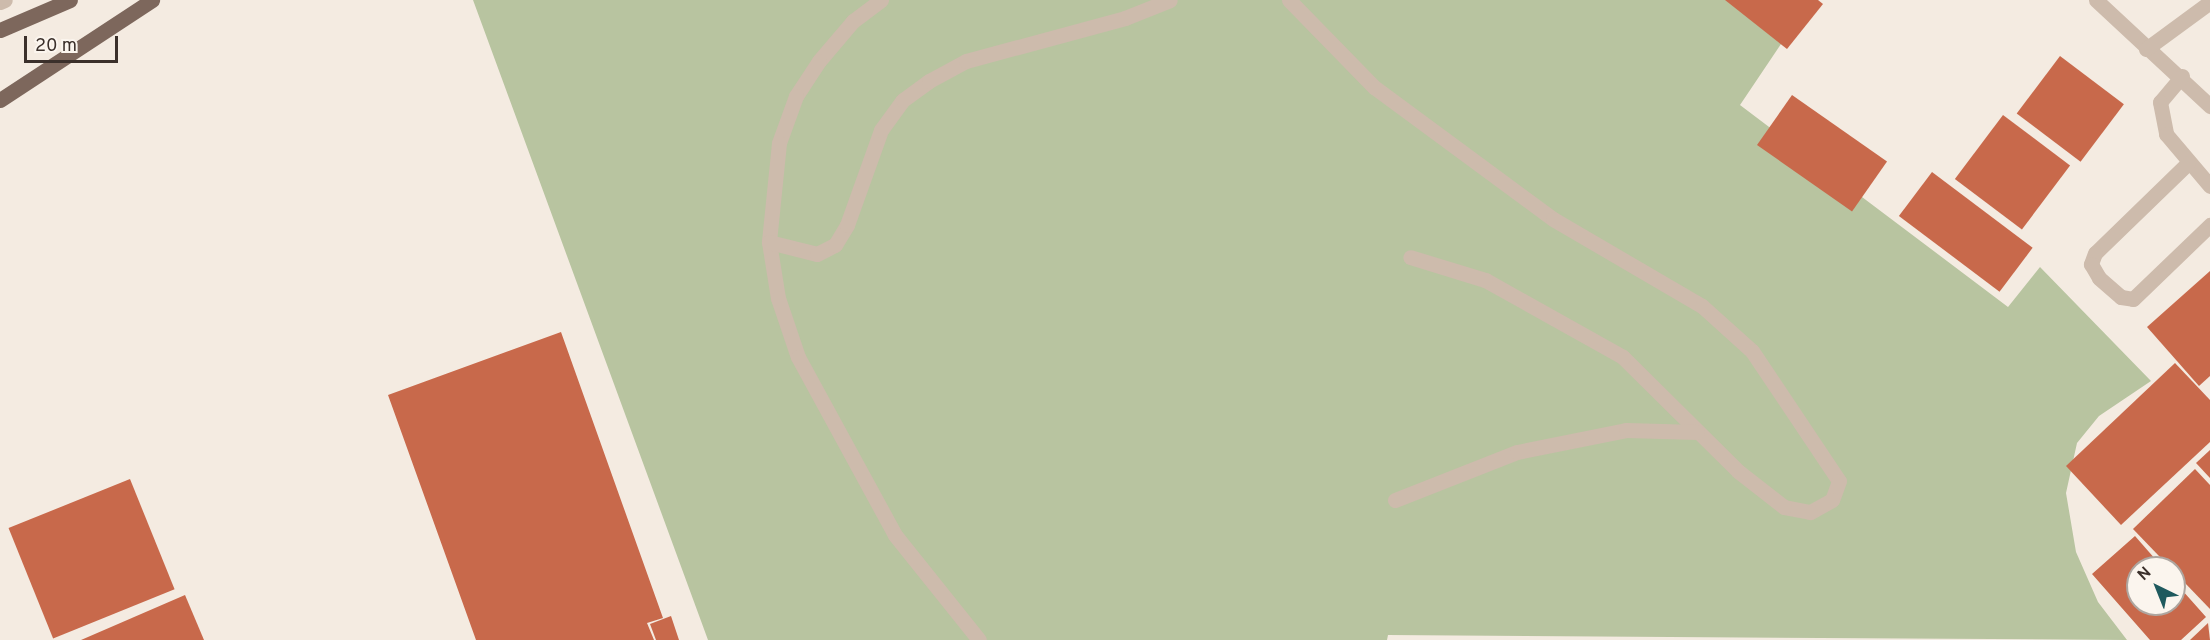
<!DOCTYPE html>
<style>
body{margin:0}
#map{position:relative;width:2210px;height:640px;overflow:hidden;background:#f4ebe1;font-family:Overpass,sans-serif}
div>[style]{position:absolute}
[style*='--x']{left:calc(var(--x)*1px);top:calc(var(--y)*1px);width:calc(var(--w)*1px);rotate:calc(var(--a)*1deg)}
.green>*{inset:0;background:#b8c4a0}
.building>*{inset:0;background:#c8694b;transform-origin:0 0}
.minor>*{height:15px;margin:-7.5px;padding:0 7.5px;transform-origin:7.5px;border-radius:7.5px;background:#cdbbac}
.major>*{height:15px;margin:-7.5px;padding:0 7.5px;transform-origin:7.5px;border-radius:7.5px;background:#7d675c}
span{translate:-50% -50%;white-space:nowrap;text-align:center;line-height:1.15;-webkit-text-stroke:4.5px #fbf5ee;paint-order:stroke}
.north{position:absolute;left:2126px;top:556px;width:60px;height:60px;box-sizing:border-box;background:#fbf5ee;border:2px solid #aea6a0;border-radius:50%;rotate:317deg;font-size:16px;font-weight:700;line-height:24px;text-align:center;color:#3b302b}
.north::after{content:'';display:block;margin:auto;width:21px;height:27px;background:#1f5a5e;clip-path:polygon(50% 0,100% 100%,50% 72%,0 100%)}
.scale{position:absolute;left:24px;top:36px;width:94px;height:27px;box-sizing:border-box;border:3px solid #3b302b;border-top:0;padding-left:8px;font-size:18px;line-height:21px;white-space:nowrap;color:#3b302b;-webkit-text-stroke:4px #fbf5ee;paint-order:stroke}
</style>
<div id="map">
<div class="green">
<i style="clip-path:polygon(473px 0,1745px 0,1785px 38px,1740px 105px,2008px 307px,2040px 267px,2151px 381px,2099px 416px,2077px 443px,2066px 493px,2076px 552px,2098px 602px,2127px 640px,1388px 635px,1387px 640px,708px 640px)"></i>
</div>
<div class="building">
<i style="clip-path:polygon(1725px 0,1818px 0,1823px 4px,1787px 49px)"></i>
<i style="left:2060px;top:56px;width:80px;height:72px;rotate:37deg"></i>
<i style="left:1792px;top:95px;width:116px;height:61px;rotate:35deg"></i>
<i style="left:2003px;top:115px;width:84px;height:80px;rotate:37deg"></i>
<i style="left:1932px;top:172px;width:126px;height:55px;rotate:37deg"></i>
<i style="clip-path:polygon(2210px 271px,2210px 376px,2199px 386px,2147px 327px)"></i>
<i style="clip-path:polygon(561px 332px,663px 618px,647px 623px,654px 640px,476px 640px,388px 395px)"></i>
<i style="clip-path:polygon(2175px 363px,2210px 400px,2210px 442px,2121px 525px,2066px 466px)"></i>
<i style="clip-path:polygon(2210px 450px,2210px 478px,2196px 463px)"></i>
<i style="clip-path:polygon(2195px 469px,2210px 485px,2210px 609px,2133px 529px)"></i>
<i style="left:130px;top:479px;width:119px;height:131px;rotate:68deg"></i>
<i style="clip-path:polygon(2135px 536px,2163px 568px,2138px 568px,2138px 604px,2174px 604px,2174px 581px,2206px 617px,2181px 640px,2150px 640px,2092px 574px)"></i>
<i style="clip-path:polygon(185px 595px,204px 640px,81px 640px)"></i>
<i style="clip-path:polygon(671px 616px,679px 640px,656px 640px,650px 624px)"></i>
<i style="clip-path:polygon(2208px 623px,2210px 640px,2190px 640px)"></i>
</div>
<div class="minor">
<i style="--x:881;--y:0;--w:35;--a:143"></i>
<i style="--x:853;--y:21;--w:52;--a:130.4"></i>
<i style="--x:819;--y:61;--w:42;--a:123.3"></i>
<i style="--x:796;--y:96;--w:50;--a:109.9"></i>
<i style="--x:779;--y:143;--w:100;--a:95.8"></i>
<i style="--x:769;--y:242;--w:57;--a:80.9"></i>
<i style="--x:778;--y:298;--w:62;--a:71.3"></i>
<i style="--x:798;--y:357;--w:203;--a:61.4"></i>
<i style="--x:895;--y:535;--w:134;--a:51.3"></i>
<i style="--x:1289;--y:0;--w:122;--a:45.7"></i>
<i style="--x:1374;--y:87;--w:222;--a:36.4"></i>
<i style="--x:1553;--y:219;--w:173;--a:30.3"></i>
<i style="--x:1702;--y:306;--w:67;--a:42"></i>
<i style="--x:1752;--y:351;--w:156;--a:56.2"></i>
<i style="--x:1839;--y:481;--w:20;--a:110"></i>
<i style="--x:1832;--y:500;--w:25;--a:151"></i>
<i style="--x:1810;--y:512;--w:26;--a:-169"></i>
<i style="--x:1784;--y:507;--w:58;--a:-142"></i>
<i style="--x:1738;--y:471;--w:162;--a:-135.3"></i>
<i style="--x:1623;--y:357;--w:158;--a:-150.8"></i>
<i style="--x:1485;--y:280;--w:78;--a:-163"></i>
<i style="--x:2096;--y:0;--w:156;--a:42.9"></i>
<i style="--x:0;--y:2;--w:5;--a:-22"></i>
<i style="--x:2146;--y:49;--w:79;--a:-36.3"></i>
<i style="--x:2182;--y:76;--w:34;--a:130"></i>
<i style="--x:2160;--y:102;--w:33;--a:79"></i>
<i style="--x:2166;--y:134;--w:68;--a:49.8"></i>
<i style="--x:2188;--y:163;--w:129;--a:135.9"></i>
<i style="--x:2095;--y:253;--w:12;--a:110"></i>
<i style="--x:2091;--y:264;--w:16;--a:60"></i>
<i style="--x:2099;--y:278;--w:29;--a:41"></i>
<i style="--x:2121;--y:297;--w:12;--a:9"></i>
<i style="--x:2133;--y:299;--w:107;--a:-43.9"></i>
<i style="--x:769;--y:242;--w:49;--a:14"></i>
<i style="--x:817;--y:254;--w:20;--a:-27"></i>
<i style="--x:835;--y:245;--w:23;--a:-59"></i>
<i style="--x:847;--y:225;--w:101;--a:-70.3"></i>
<i style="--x:881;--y:130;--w:37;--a:-54"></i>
<i style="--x:903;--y:100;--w:32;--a:-36"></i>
<i style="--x:929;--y:81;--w:42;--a:-28.4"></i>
<i style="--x:966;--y:61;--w:165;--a:-15.1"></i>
<i style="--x:1125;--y:18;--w:48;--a:-21.8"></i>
<i style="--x:1395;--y:500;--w:131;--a:-21.5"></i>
<i style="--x:1517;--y:452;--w:111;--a:-11.4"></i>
<i style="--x:1626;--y:430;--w:71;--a:1.6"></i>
</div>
<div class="major">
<i style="--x:0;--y:30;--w:76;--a:-23.2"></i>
<i style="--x:0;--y:100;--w:182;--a:-33.3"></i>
</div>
<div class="north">N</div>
<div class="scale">20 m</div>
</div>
